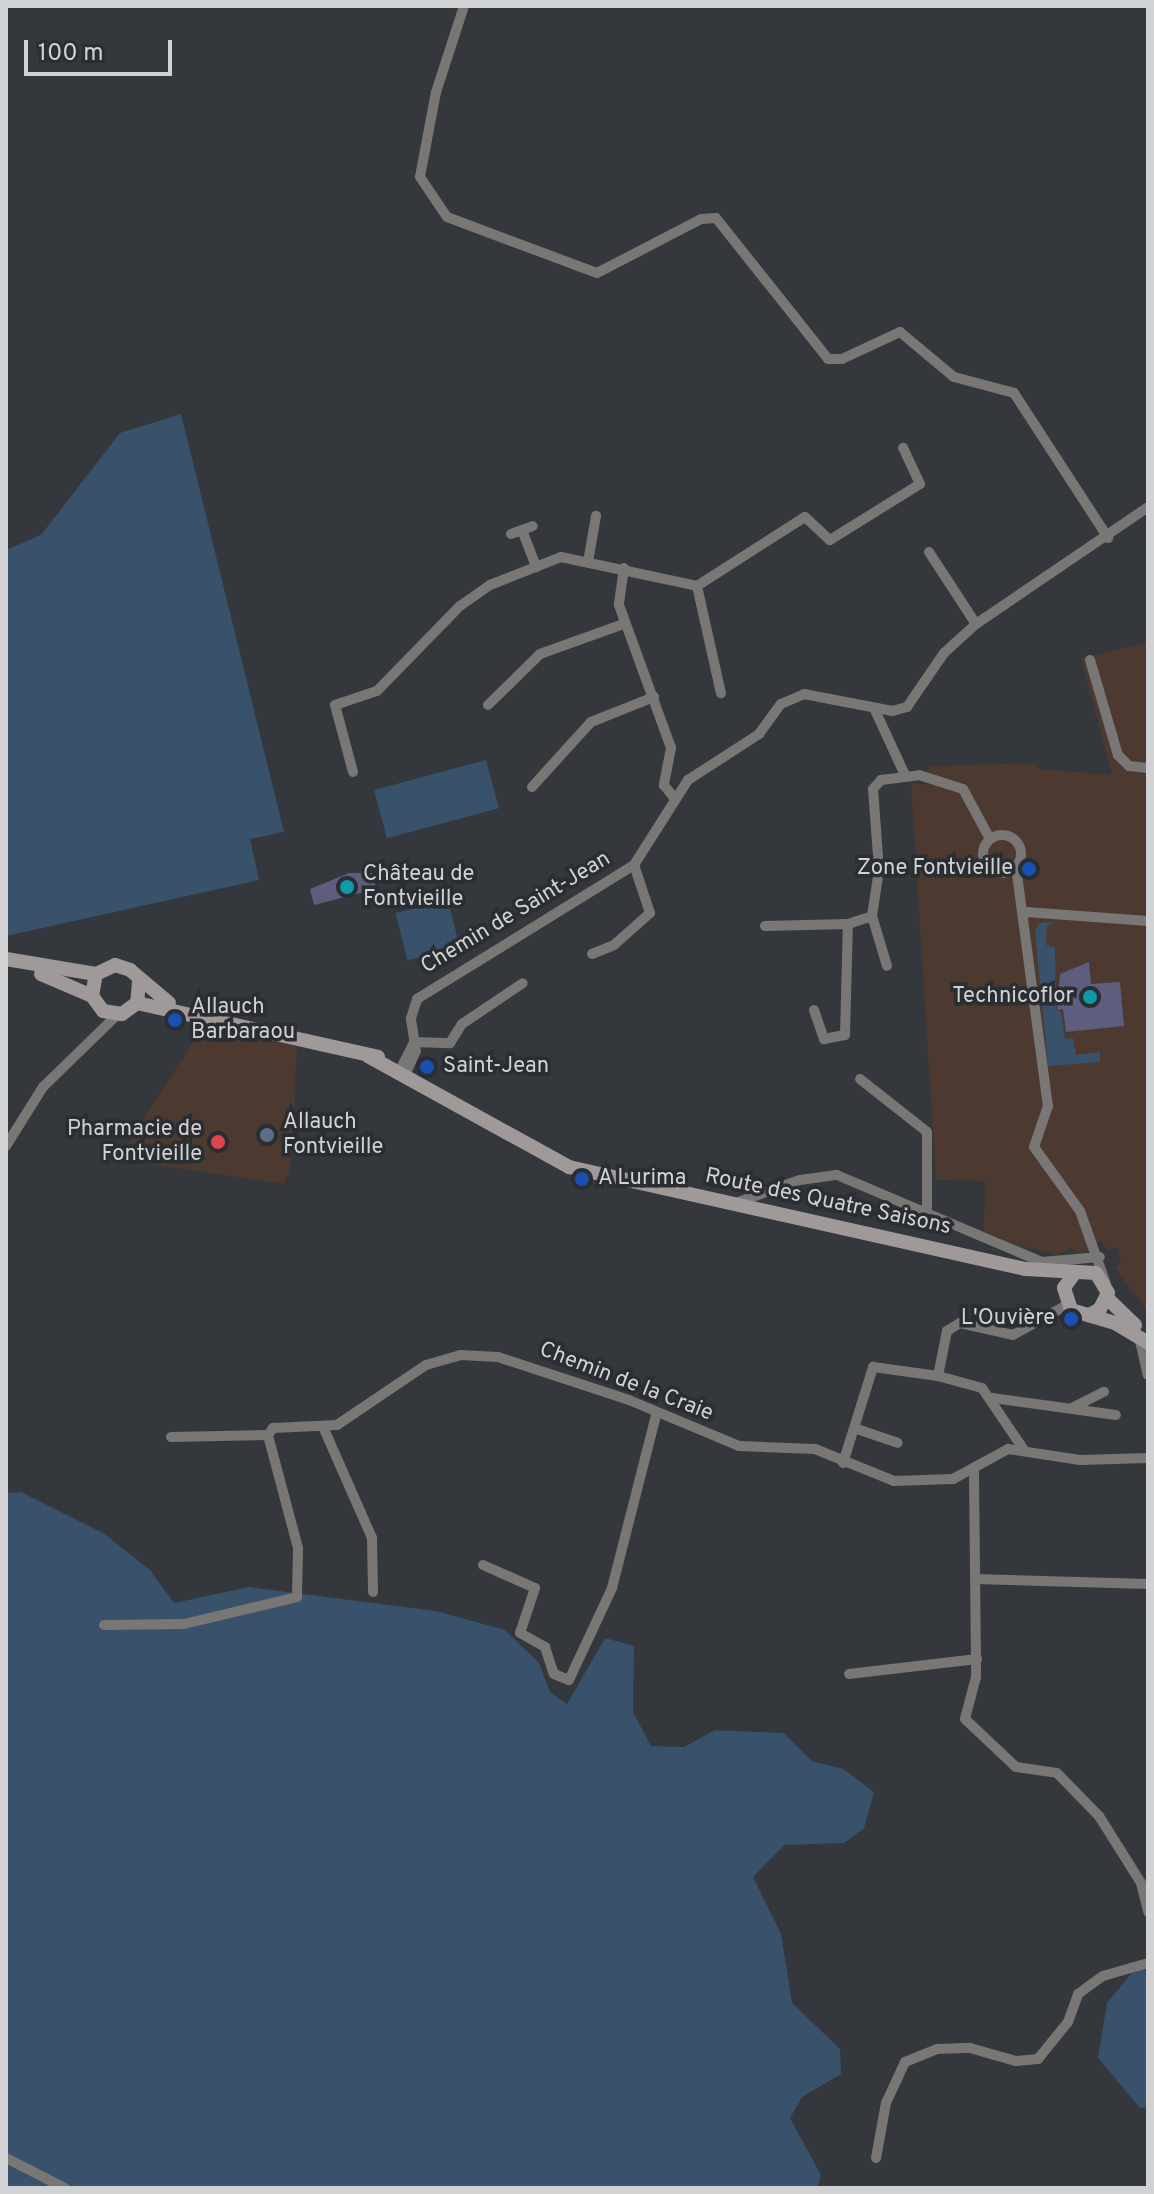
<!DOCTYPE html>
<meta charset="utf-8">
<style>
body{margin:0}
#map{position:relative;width:1154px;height:2194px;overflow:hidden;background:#34373b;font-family:Overpass,sans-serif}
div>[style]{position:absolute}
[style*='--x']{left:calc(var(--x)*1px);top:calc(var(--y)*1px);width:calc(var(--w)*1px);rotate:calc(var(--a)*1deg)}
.commercial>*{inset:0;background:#4c3a31}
.green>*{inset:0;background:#37526a;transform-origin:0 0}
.building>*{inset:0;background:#5d5d7f}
.minor>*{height:10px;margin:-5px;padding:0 5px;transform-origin:5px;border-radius:5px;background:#797676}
.minor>.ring{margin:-5px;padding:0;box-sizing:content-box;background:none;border:10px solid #797676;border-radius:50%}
.secondary>*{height:14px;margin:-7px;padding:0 7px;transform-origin:7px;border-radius:7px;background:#9f9a99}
.dots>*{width:22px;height:22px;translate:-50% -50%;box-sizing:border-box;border:4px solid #2a2d31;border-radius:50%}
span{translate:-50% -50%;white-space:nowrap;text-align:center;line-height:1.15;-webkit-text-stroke:7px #2a2d31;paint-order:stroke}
.poi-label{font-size:22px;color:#d0d2d4}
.right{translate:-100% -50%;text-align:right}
.left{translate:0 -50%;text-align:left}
.street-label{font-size:22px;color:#d0d2d4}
.frame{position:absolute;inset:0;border:8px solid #d0d2d4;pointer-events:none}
.scale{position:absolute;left:24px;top:40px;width:148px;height:36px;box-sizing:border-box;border:4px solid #d0d2d4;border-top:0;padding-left:10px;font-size:24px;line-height:28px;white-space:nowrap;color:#d0d2d4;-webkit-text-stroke:6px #2a2d31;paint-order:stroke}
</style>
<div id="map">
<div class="commercial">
<i style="clip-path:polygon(1148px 642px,1148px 1312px,1115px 1268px,1121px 1263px,1117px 1248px,1107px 1249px,1101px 1241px,1083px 1255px,1071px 1248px,1056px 1255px,1007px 1242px,984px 1231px,985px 1181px,936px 1180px,911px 783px,927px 785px,929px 766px,1036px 763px,1039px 769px,1112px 775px,1081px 658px)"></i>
<i style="clip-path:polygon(205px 1023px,297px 1046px,290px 1172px,283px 1184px,118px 1159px)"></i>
</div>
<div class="green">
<i style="clip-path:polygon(181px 414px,284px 832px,250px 839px,259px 880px,6px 936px,6px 550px,41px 535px,120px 433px)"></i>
<i style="left:486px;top:760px;width:50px;height:116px;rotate:75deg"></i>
<i style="left:448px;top:900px;width:49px;height:54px;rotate:76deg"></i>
<i style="clip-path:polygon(1055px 922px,1047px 926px,1046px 945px,1055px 947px,1056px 1010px,1061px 1011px,1065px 1039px,1073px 1038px,1076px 1055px,1100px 1052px,1100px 1062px,1048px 1066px,1035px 930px,1040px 923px)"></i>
<i style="clip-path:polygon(21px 1492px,103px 1533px,150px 1570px,174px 1603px,249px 1587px,436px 1611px,505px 1630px,539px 1663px,550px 1692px,567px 1704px,605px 1638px,634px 1646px,633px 1712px,651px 1746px,684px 1747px,715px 1730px,784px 1733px,812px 1761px,843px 1769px,874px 1792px,864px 1828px,844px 1843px,784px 1845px,753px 1877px,781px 1934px,792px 2003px,840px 2049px,841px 2074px,802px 2097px,790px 2118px,821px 2175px,817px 2188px,6px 2188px,6px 1493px)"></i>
<i style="clip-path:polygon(1136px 1968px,1148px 1970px,1148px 2107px,1140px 2108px,1098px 2058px,1107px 2003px)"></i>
</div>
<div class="building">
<i style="clip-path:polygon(349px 873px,372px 873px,376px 889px,314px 905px,310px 889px)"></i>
<i style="clip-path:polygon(1089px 962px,1091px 984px,1120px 982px,1124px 1026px,1066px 1032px,1063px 1009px,1057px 1010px,1060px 974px)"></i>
</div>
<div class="minor">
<i style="--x:464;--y:6;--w:90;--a:108"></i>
<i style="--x:436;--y:92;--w:86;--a:100.7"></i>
<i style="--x:420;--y:177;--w:48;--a:56"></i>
<i style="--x:447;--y:217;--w:160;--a:20.5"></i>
<i style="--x:597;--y:273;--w:117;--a:-27.4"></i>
<i style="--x:701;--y:219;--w:15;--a:-4"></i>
<i style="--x:716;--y:218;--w:180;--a:51.5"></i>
<i style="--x:828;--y:359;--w:14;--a:0"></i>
<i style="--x:842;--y:359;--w:64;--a:-25"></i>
<i style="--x:900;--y:332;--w:70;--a:39.8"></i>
<i style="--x:954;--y:377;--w:62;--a:14.9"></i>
<i style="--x:1014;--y:393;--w:173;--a:57"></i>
<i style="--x:522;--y:530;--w:40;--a:69"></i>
<i style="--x:511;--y:534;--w:23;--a:-20"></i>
<i style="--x:929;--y:552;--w:86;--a:56.9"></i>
<i style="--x:588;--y:562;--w:47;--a:-80.1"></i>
<i style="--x:624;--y:568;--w:37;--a:98"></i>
<i style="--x:619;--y:605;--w:152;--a:70"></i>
<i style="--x:671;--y:748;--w:38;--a:101"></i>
<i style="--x:664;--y:785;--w:18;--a:52"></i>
<i style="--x:697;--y:586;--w:128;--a:-32.6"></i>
<i style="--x:805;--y:517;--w:34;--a:43"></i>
<i style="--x:830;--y:540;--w:106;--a:-31.9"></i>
<i style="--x:920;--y:484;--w:40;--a:-115"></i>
<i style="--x:1090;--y:660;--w:99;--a:73.6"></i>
<i style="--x:1118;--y:755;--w:16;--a:45"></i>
<i style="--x:1129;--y:766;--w:19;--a:6"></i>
<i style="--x:488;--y:705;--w:73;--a:-44.4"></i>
<i style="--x:540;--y:654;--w:91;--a:-19.8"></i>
<i style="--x:874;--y:708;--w:72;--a:65.2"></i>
<i style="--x:353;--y:772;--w:69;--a:-105"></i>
<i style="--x:335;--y:705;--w:44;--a:-18.4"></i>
<i style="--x:377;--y:691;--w:119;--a:-45.7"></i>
<i style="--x:460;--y:606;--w:37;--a:-35"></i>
<i style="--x:490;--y:585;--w:76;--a:-21.5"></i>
<i style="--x:561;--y:557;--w:139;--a:12"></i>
<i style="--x:697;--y:586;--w:110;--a:77.4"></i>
<i style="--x:532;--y:787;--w:88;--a:-47.8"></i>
<i style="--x:591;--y:722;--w:68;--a:-21.6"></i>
<i class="ring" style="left:983px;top:835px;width:28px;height:28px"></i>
<i style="--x:1016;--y:867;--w:241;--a:82.4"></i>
<i style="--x:1048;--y:1106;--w:43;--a:108.9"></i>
<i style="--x:1034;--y:1147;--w:79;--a:54.3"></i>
<i style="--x:1080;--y:1211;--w:77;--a:70.4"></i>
<i style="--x:1026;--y:912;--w:122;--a:4.2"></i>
<i style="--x:872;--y:916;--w:52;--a:73.3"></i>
<i style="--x:765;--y:926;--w:83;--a:-1.4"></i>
<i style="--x:848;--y:924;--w:25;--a:-18"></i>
<i style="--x:872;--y:916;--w:47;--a:-81.3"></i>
<i style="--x:879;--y:870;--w:81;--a:-94.2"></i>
<i style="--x:873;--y:789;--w:12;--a:-48"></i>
<i style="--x:881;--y:780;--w:38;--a:-7"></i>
<i style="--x:919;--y:775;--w:46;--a:17.7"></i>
<i style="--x:963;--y:789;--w:57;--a:61.6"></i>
<i style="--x:592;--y:954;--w:24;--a:-22"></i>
<i style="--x:614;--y:945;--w:48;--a:-41.6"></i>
<i style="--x:650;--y:913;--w:51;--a:-108.4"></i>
<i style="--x:814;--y:1010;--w:31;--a:71"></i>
<i style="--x:824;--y:1039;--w:21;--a:-11"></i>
<i style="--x:845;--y:1035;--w:111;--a:-88.5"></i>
<i style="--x:414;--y:1042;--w:36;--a:2"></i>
<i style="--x:450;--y:1043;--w:22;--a:-58"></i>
<i style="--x:462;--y:1024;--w:73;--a:-33.9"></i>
<i style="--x:400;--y:1070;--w:31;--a:-63"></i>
<i style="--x:406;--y:1073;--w:24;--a:-66"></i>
<i style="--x:416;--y:1051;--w:33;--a:-99"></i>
<i style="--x:411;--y:1018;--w:20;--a:-72"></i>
<i style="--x:417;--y:999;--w:255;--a:-31.7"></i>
<i style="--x:634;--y:865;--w:101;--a:-57.6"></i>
<i style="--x:688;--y:780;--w:85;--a:-32.9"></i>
<i style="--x:759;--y:734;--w:37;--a:-54"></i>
<i style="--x:781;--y:704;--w:25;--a:-23"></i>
<i style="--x:804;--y:694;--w:90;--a:10.9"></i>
<i style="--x:892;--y:711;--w:16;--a:-15"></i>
<i style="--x:907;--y:707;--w:65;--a:-55.6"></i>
<i style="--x:944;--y:653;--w:43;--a:-42.2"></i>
<i style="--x:976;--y:624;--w:208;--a:-34.2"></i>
<i style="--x:860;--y:1079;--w:85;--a:38.3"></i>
<i style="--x:927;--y:1132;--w:76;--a:90"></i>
<i style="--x:6;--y:1146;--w:70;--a:-57.9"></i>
<i style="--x:43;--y:1087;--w:103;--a:-44.2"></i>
<i style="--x:730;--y:1205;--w:74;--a:-19.7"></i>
<i style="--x:800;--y:1180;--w:37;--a:-8"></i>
<i style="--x:837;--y:1175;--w:223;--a:23"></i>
<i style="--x:1042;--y:1262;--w:58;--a:-4.9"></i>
<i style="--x:1139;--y:1337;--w:39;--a:77"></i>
<i style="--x:992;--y:1398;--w:125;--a:7.8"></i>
<i style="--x:1072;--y:1408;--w:36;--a:-27"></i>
<i style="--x:854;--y:1428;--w:46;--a:18.8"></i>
<i style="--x:324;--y:1429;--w:119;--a:66.2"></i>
<i style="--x:372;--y:1538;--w:54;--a:88.9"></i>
<i style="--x:171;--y:1437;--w:97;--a:-1.2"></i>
<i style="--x:1024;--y:1450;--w:75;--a:-124.1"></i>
<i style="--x:982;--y:1388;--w:46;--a:-164.7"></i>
<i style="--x:938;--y:1376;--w:46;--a:-78.7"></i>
<i style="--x:947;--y:1331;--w:15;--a:-32"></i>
<i style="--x:960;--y:1323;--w:54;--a:12.8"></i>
<i style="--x:1013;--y:1335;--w:62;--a:-29.1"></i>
<i style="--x:843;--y:1463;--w:101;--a:-72.6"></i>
<i style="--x:873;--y:1367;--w:66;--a:7.9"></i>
<i style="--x:974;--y:1472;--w:205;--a:89.4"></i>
<i style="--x:976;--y:1677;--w:43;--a:104.7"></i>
<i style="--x:965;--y:1719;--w:70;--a:43.3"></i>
<i style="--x:1016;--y:1767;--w:41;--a:8.3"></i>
<i style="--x:1057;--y:1773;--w:60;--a:45.7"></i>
<i style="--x:1099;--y:1816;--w:79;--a:57.9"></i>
<i style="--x:1141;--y:1883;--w:30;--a:76"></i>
<i style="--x:483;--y:1565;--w:57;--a:23.9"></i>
<i style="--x:535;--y:1588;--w:47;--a:108.4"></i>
<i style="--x:520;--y:1633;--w:29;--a:29"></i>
<i style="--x:545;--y:1647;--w:28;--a:72"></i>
<i style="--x:554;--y:1674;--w:16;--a:22"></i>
<i style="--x:569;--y:1680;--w:102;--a:-64.9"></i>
<i style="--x:612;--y:1588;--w:179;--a:-75.7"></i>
<i style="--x:976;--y:1579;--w:172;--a:1.7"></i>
<i style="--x:104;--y:1625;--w:80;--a:-0.7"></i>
<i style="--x:184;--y:1624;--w:116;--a:-13.4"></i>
<i style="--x:297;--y:1597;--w:49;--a:-88.8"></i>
<i style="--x:298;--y:1548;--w:117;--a:-104.9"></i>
<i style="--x:268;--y:1435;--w:9;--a:-54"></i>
<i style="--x:273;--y:1428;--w:64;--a:-2.7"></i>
<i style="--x:337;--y:1425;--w:107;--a:-34"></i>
<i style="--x:426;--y:1365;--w:35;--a:-16"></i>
<i style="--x:460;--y:1355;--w:38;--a:3"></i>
<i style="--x:498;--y:1357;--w:138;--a:18.2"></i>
<i style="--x:629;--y:1400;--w:119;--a:22.7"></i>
<i style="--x:739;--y:1446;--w:76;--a:2.3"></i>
<i style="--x:815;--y:1449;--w:85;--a:22.1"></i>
<i style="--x:894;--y:1481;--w:59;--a:-1.9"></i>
<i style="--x:953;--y:1479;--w:63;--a:-28.6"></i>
<i style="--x:1008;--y:1449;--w:73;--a:8.7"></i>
<i style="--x:1080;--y:1460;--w:68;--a:-1.7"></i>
<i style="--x:849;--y:1674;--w:129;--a:-6.7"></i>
<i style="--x:6;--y:2158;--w:66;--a:27"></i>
<i style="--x:876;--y:2158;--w:56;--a:-79.7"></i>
<i style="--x:886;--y:2103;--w:45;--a:-65.1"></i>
<i style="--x:905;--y:2062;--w:35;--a:-22"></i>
<i style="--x:937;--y:2049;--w:33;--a:-2"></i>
<i style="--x:970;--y:2048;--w:48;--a:15.8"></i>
<i style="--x:1016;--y:2061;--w:22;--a:-5"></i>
<i style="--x:1038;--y:2059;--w:48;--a:-51"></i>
<i style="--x:1068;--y:2022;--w:30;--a:-70"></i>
<i style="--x:1078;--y:1994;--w:31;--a:-36"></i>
<i style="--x:1103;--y:1976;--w:47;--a:-16.1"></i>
</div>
<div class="secondary">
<i style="--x:6;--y:959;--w:91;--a:9.5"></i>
<i style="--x:41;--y:974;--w:56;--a:23.3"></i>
<i style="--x:139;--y:982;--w:21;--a:95"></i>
<i style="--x:137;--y:1003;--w:19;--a:144"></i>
<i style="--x:122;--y:1014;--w:19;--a:-171"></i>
<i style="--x:103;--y:1011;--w:19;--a:-126"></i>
<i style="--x:92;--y:996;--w:22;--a:-80"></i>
<i style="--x:96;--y:974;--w:21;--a:-25"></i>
<i style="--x:115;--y:965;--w:16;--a:18"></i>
<i style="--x:130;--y:970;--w:51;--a:40.2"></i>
<i style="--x:137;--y:1003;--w:247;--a:12.6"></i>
<i style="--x:368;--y:1056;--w:230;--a:28.9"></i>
<i style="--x:569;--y:1167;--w:468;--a:12.6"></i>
<i style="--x:1026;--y:1269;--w:70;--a:3.3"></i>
<i style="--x:1096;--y:1273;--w:23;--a:59"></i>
<i style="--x:1108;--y:1293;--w:18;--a:117"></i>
<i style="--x:1100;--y:1309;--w:13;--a:151"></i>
<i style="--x:1074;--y:1274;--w:17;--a:126"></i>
<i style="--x:1064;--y:1288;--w:23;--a:72"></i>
<i style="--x:1071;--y:1310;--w:46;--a:16.5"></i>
<i style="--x:1115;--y:1323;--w:39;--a:31"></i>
<i style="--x:1107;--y:1298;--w:39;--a:44"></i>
</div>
<div class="dots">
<i style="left:1029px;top:869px;background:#1a4fb4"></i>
<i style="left:347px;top:887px;background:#0f9aa8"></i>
<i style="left:1090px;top:997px;background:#0f9aa8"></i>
<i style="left:175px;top:1020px;background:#1a4fb4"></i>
<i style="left:427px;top:1067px;background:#1a4fb4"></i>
<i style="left:267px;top:1135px;background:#5c6f8a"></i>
<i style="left:218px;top:1142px;background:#e0444e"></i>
<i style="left:582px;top:1179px;background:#1a4fb4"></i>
<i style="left:1071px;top:1319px;background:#1a4fb4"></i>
</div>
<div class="poi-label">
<span class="right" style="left:1013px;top:869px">Zone Fontvieille</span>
<span class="left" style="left:363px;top:887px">Château de<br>Fontvieille</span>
<span class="right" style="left:1074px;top:997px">Technicoflor</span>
<span class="left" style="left:191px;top:1020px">Allauch<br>Barbaraou</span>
<span class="left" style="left:443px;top:1067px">Saint-Jean</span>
<span class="left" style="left:283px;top:1135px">Allauch<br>Fontvieille</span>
<span class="right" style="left:202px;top:1142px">Pharmacie de<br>Fontvieille</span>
<span class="left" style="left:598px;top:1179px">A Lurima</span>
<span class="right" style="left:1055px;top:1319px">L'Ouvière</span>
</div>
<div class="street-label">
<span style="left:516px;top:913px;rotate:-31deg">Chemin de Saint-Jean</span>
<span style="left:828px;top:1202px;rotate:12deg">Route des Quatre Saisons</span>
<span style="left:626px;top:1382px;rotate:21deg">Chemin de la Craie</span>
</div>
<div class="frame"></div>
<div class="scale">100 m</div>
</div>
